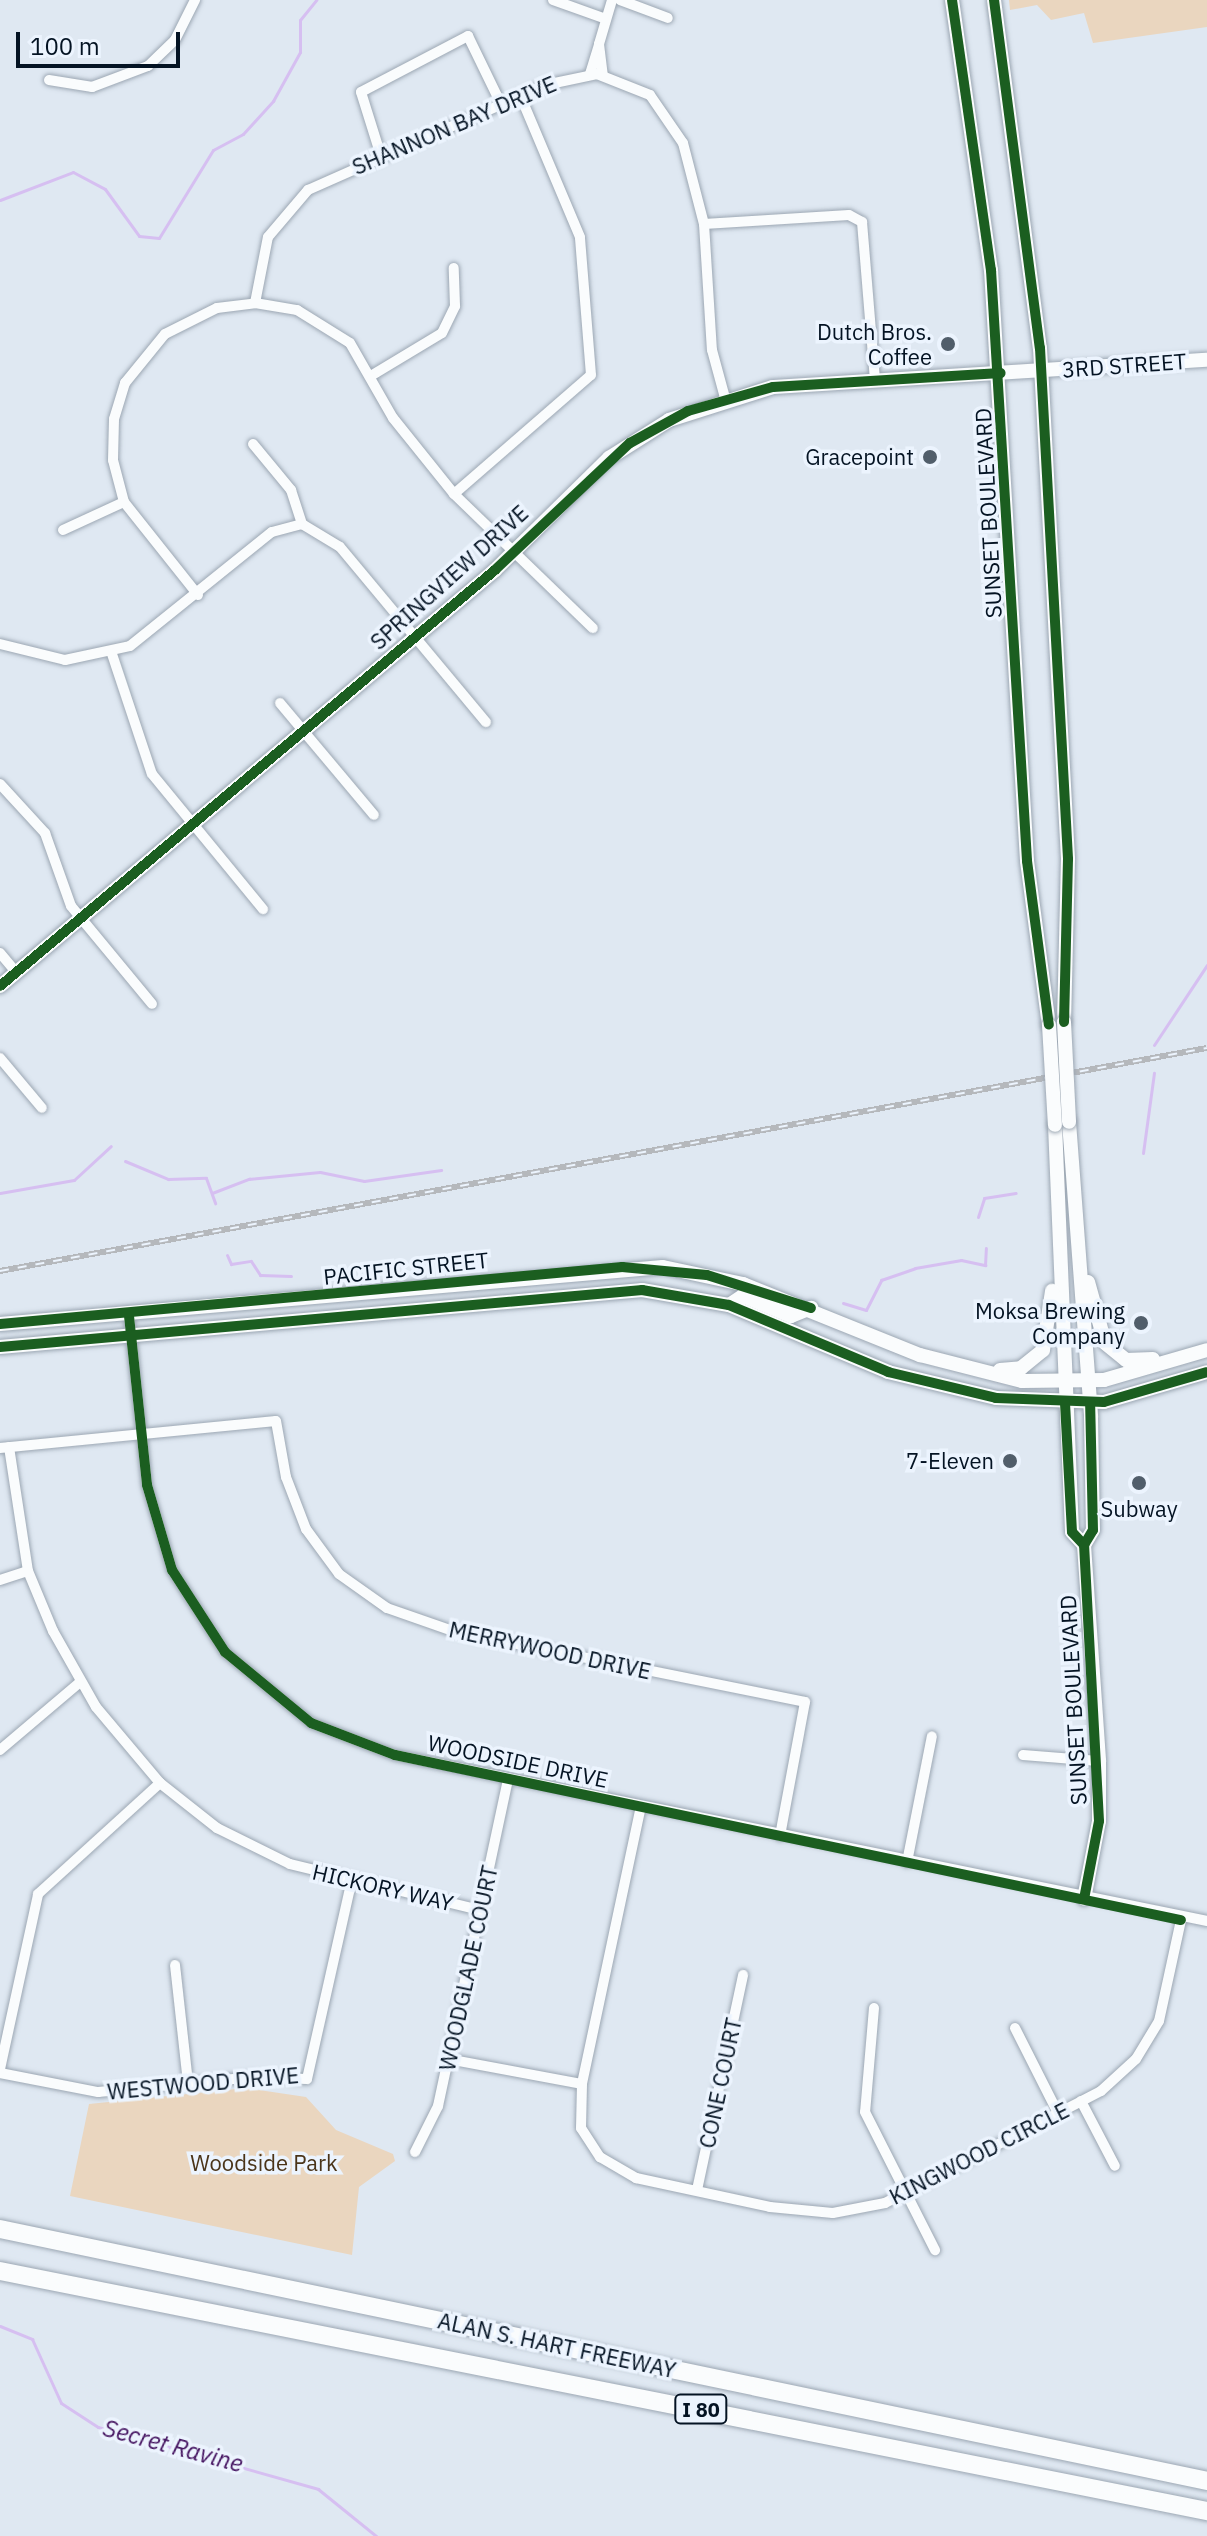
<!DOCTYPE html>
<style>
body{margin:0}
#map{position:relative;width:1207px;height:2536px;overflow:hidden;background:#dfe8f2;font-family:"IBM Plex Sans",sans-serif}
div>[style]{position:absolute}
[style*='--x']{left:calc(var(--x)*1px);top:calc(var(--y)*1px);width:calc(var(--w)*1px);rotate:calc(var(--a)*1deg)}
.green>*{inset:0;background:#ead6bf}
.stream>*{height:3px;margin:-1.5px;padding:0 1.5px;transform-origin:1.5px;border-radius:1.5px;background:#d6bff1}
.roads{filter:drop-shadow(0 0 2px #9ca7b3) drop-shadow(0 0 2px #9ca7b3)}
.street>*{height:10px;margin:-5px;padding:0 5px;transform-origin:5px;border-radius:5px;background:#fafcfd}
.secondary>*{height:14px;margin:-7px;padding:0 7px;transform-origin:7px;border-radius:7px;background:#fafcfd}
.highway>*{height:18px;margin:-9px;padding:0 9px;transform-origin:9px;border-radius:9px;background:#fafcfd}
.rail>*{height:6px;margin-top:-3px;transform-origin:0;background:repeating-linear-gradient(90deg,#ecf4fe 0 9px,#b5b8bc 0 18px);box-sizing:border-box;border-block:2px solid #b5b8bc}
.bridges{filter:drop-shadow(0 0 2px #9ca7b3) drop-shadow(0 0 2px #9ca7b3)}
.secondary-bridge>*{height:14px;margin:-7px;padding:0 7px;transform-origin:7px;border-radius:7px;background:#fafcfd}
.cycleway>*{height:10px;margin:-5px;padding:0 5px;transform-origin:5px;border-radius:5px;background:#1b5e20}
.dots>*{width:22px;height:22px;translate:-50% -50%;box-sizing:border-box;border:4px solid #ecf4fe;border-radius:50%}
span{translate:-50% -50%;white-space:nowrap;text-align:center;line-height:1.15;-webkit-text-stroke:7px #ecf4fe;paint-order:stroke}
.shield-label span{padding:2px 6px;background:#ecf4fe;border:2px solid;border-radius:6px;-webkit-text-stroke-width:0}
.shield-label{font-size:20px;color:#041323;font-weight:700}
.street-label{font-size:22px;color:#041323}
.poi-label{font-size:22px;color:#041323}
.right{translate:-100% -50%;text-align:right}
.park-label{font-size:22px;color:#4a3419}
.water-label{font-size:24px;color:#441360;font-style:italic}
.scale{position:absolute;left:16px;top:32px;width:164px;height:36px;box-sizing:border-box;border:4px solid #041323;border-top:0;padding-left:10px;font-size:24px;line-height:28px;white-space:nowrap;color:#041323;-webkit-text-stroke:6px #ecf4fe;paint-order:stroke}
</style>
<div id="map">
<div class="green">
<i style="clip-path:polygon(1009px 0,1207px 0,1207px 27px,1093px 43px,1084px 13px,1051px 20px,1037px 5px,1010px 10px)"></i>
<i style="clip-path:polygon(246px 2088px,306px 2097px,336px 2130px,393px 2154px,395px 2161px,359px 2187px,352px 2255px,70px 2196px,89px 2104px)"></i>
</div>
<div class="stream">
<i style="--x:0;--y:200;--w:78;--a:-21"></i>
<i style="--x:73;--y:172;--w:36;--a:28"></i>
<i style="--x:105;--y:189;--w:58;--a:54.1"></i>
<i style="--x:139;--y:236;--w:20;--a:6"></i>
<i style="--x:159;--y:238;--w:103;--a:-58.5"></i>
<i style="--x:213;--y:150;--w:34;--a:-28"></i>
<i style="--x:243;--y:134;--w:45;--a:-47.7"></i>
<i style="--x:273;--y:101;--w:56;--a:-61.1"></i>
<i style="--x:300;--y:52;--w:32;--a:-90"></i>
<i style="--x:300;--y:20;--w:26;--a:-51"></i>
<i style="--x:1154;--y:1045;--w:96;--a:-56.5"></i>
<i style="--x:1143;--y:1153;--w:81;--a:-82.2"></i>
<i style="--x:125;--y:1161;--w:47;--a:22.7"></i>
<i style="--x:168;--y:1179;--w:38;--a:-2"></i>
<i style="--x:206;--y:1178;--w:27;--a:70"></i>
<i style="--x:0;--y:1193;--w:75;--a:-10"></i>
<i style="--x:74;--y:1180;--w:50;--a:-42.6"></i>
<i style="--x:212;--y:1193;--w:40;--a:-21"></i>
<i style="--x:249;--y:1179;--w:71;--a:-5.6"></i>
<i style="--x:320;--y:1172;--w:45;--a:11.6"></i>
<i style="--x:364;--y:1181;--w:78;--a:-8.1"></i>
<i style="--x:978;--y:1217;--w:20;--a:-72"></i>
<i style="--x:984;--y:1198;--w:32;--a:-9"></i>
<i style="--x:227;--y:1255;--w:10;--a:66"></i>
<i style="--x:231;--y:1264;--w:20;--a:-9"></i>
<i style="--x:251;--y:1261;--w:17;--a:57"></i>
<i style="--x:260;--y:1275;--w:31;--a:2"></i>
<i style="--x:843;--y:1303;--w:24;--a:17"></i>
<i style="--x:866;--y:1310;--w:34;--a:-63"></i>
<i style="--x:881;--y:1280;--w:36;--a:-19"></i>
<i style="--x:915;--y:1268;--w:47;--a:-9.9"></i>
<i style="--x:961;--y:1260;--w:25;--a:12"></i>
<i style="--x:985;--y:1265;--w:17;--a:-87"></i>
<i style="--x:0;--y:2326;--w:35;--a:22"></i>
<i style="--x:32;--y:2339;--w:70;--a:65.6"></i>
<i style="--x:61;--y:2403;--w:44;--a:33"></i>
<i style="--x:98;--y:2427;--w:229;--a:15.7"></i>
<i style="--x:318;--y:2489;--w:75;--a:39"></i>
</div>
<div class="roads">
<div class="street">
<i style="--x:553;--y:0;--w:56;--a:19.7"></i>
<i style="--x:620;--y:0;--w:51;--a:20.6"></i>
<i style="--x:599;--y:44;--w:46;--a:-73.5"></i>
<i style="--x:590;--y:74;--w:31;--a:-73"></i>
<i style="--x:599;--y:44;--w:32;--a:83"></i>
<i style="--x:49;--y:80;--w:44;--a:9.2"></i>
<i style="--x:92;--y:87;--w:60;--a:-20.6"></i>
<i style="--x:148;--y:66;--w:37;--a:-44"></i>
<i style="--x:175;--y:40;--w:45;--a:-63.4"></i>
<i style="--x:381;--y:156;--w:67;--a:-107.4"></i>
<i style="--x:361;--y:92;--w:121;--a:-27.6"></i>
<i style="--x:468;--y:36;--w:76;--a:64.1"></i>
<i style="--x:704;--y:224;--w:145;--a:-3.6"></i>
<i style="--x:849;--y:215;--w:15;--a:28"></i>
<i style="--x:862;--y:222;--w:159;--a:85.3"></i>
<i style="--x:255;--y:303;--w:67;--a:-78.9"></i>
<i style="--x:268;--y:237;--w:62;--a:-49.6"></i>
<i style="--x:308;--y:190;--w:259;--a:-23.9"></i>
<i style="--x:545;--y:85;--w:53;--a:-11.9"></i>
<i style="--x:597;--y:74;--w:57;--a:21.6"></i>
<i style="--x:650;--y:95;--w:58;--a:55.5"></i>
<i style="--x:683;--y:143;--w:84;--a:75.5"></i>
<i style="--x:704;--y:224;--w:126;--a:86.4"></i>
<i style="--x:712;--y:350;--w:50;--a:74.8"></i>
<i style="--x:374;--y:374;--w:79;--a:-31.1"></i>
<i style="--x:442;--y:333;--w:30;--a:-64"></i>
<i style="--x:455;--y:306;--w:38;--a:-92"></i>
<i style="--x:253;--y:444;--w:60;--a:50.4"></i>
<i style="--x:291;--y:490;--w:36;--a:72"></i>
<i style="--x:454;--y:494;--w:181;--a:-41"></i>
<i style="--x:591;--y:375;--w:138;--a:-94.6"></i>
<i style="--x:580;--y:237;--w:154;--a:-112.9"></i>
<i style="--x:63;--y:530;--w:67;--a:-24.7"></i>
<i style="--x:198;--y:595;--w:119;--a:-128.5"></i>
<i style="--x:124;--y:502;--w:43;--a:-104.7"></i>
<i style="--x:113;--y:460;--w:41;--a:-88.6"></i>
<i style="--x:114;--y:419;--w:38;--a:-73"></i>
<i style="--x:125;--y:383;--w:63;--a:-50.8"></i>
<i style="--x:165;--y:334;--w:58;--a:-26.6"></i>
<i style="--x:217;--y:308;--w:38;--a:-7"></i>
<i style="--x:255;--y:303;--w:43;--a:9.5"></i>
<i style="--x:297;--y:310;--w:62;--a:31.9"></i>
<i style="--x:350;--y:343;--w:86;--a:60.2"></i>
<i style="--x:393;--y:418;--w:97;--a:51.2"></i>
<i style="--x:454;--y:494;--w:193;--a:44"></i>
<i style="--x:0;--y:644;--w:67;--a:13.8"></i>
<i style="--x:65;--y:660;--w:66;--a:-12.2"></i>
<i style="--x:130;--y:646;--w:182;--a:-38.8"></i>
<i style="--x:272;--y:532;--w:31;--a:-15"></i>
<i style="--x:302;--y:524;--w:44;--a:31.2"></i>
<i style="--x:340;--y:547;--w:228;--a:50.2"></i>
<i style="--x:112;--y:654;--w:126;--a:71.6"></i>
<i style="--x:152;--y:774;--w:175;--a:50.6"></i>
<i style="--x:280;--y:703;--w:146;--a:50"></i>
<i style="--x:0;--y:784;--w:67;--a:47.4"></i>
<i style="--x:45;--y:833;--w:77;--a:70.4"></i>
<i style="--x:71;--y:906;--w:127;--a:50.4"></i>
<i style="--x:0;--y:953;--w:25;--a:50"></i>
<i style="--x:0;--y:1058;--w:65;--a:50"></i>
<i style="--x:129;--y:1316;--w:170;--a:83.9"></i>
<i style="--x:147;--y:1485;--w:89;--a:73.6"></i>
<i style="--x:172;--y:1570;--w:98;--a:57.1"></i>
<i style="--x:225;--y:1652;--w:112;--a:39.5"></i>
<i style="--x:311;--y:1723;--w:90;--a:20.9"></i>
<i style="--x:395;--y:1755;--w:829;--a:11.55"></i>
<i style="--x:9;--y:1447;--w:125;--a:81.3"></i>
<i style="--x:28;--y:1571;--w:65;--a:67.4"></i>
<i style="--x:53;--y:1631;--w:87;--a:60.5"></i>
<i style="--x:96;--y:1707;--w:99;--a:49.9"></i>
<i style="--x:160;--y:1783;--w:73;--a:38.3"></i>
<i style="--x:217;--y:1828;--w:81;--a:26.3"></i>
<i style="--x:290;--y:1864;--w:195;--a:13.6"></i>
<i style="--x:0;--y:1448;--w:277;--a:-5.6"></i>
<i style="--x:276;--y:1421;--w:57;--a:79.9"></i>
<i style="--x:286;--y:1477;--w:56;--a:69"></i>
<i style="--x:306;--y:1529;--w:56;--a:53.7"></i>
<i style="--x:339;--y:1574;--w:59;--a:35.3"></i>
<i style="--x:387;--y:1608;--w:70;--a:19.2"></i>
<i style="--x:453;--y:1631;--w:359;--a:11.4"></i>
<i style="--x:805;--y:1702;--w:136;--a:100.6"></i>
<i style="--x:0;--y:1580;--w:29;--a:-18"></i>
<i style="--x:0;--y:1750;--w:104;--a:-40.3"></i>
<i style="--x:1023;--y:1755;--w:76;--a:4.5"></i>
<i style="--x:641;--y:1806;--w:284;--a:102"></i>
<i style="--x:582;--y:2084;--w:44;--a:91.3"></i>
<i style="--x:581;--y:2128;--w:35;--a:57"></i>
<i style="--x:600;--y:2157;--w:42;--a:30.3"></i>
<i style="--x:636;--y:2178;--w:137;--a:12.2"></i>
<i style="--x:770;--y:2207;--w:63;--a:5.4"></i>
<i style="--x:833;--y:2213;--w:53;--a:-10.9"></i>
<i style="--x:885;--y:2203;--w:243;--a:-27.4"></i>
<i style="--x:1101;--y:2091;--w:47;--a:-42.4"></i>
<i style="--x:1136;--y:2059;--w:44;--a:-58.8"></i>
<i style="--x:1159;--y:2021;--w:103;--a:-77.7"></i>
<i style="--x:907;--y:1862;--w:128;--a:-78.8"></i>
<i style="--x:175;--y:1965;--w:118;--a:83.7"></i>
<i style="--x:874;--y:2008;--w:104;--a:94.9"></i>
<i style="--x:865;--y:2112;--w:155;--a:63.1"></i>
<i style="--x:1015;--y:2028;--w:95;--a:63.2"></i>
<i style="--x:448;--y:2059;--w:136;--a:10.6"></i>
<i style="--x:0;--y:2069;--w:179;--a:-77.7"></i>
<i style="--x:38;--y:1894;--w:165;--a:-42.3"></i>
<i style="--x:0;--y:2073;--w:100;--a:11"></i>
<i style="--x:98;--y:2092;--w:157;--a:-5.5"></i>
<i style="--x:254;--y:2077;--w:53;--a:2.2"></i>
<i style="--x:307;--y:2079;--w:200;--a:-77.3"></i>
<i style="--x:1081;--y:2101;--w:73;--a:62.4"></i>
<i style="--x:415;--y:2152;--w:51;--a:-63.4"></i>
<i style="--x:438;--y:2106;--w:334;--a:-77.9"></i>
<i style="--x:697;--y:2190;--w:220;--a:-77.9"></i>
</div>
<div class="secondary">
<i style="--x:952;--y:0;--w:273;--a:81.8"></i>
<i style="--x:991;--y:270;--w:592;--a:86.51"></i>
<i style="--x:1027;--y:861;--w:165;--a:82.4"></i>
<i style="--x:994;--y:0;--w:351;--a:82.5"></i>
<i style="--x:1040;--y:348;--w:512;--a:86.86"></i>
<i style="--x:1068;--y:859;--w:163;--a:91.4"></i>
<i style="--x:0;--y:986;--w:647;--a:-40.04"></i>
<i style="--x:495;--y:570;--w:160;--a:-44.5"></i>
<i style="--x:609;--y:458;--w:71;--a:-32.3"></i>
<i style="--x:669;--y:420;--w:109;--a:-17.6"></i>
<i style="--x:773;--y:387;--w:435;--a:-3.6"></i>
<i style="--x:1069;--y:1122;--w:296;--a:85.7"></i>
<i style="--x:1091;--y:1417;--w:113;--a:89"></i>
<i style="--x:1093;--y:1530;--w:17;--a:121"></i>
<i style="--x:1084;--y:1545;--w:217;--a:86"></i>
<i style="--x:1099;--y:1761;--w:60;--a:90"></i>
<i style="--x:1099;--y:1821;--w:79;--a:100.9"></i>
<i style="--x:1055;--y:1125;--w:407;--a:87.6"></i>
<i style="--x:1072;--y:1532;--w:18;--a:47"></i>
<i style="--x:1088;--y:1282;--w:63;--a:74.4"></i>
<i style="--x:1105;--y:1343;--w:27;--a:39"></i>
<i style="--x:1126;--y:1360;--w:27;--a:-2"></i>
<i style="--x:729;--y:1305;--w:17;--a:-33"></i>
<i style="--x:743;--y:1296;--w:52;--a:22.6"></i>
<i style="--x:791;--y:1316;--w:22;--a:-22"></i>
<i style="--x:0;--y:1324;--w:665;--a:-4.91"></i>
<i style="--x:663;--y:1267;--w:82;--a:12"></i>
<i style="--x:743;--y:1284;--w:191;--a:21.9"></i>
<i style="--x:920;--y:1355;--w:105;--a:14.3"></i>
<i style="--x:1022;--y:1381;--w:82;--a:-0.7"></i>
<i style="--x:1104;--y:1380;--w:107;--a:-16.2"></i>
<i style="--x:0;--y:1347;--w:645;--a:-5.07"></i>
<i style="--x:642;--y:1290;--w:88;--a:9.8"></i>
<i style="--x:729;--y:1305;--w:173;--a:22.8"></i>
<i style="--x:888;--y:1372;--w:111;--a:13.5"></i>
<i style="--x:996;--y:1398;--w:108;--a:2.1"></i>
<i style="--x:1104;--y:1402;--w:107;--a:-16.2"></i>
<i style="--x:1000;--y:1370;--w:21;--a:-5"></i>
<i style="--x:1021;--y:1368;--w:28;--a:-39"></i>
<i style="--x:1043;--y:1350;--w:60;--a:-81.3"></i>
</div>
<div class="highway">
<i style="--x:0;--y:2229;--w:1233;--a:11.79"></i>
<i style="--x:0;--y:2271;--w:1231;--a:11.25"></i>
</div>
</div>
<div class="rail">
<i style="--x:0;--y:1271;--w:1227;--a:-10.47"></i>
</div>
<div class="bridges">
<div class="secondary-bridge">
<i style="--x:1064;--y:1022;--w:100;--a:87.1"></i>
<i style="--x:1049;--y:1025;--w:100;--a:86.6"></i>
</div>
</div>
<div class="cycleway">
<i style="--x:952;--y:0;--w:273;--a:81.8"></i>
<i style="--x:991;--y:270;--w:592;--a:86.51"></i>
<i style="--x:1027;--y:861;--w:165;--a:82.4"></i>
<i style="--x:994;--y:0;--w:351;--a:82.5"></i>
<i style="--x:1040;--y:348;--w:512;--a:86.86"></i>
<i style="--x:1068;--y:859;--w:163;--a:91.4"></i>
<i style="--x:0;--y:986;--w:647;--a:-40.04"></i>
<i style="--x:495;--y:570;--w:185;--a:-43.3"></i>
<i style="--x:630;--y:443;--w:66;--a:-28.9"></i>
<i style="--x:688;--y:411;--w:88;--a:-15.8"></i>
<i style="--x:773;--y:387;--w:228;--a:-3.5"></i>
<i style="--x:129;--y:1316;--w:170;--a:83.9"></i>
<i style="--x:147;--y:1485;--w:89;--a:73.6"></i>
<i style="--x:172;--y:1570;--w:98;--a:57.1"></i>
<i style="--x:225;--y:1652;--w:112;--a:39.5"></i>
<i style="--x:311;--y:1723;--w:90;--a:20.9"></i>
<i style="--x:395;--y:1755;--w:803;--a:11.86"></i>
<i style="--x:0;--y:1324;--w:625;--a:-5.24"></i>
<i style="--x:622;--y:1267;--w:85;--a:5.4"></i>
<i style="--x:707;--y:1275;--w:109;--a:17.6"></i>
<i style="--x:0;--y:1347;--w:645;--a:-5.07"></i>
<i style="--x:642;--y:1290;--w:88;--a:9.8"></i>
<i style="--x:729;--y:1305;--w:173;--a:22.8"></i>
<i style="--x:888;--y:1372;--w:111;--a:13.5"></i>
<i style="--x:996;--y:1398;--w:108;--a:2.1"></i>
<i style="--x:1104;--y:1402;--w:107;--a:-16.2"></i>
<i style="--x:1065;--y:1403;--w:129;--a:86.9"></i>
<i style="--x:1072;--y:1532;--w:18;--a:47"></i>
<i style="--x:1084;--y:1899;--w:79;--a:-79.1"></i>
<i style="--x:1099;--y:1821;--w:276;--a:-93.1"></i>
<i style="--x:1084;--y:1545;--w:17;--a:-59"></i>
<i style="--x:1093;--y:1530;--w:128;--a:-91.3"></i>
</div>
<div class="dots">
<i style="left:948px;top:344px;background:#515e6b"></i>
<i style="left:930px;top:457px;background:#515e6b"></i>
<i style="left:1141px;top:1323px;background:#515e6b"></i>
<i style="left:1010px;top:1461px;background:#515e6b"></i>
<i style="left:1139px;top:1483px;background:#515e6b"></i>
</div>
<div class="shield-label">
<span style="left:701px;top:2409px">I 80</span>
</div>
<div class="street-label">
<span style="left:454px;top:125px;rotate:-23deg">SHANNON BAY DRIVE</span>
<span style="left:1124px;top:365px;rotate:-4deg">3RD STREET</span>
<span style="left:988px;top:513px;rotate:-93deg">SUNSET BOULEVARD</span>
<span style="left:449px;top:577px;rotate:-42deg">SPRINGVIEW DRIVE</span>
<span style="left:406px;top:1268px;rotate:-6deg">PACIFIC STREET</span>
<span style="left:550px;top:1650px;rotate:12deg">MERRYWOOD DRIVE</span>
<span style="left:1073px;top:1700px;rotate:-93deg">SUNSET BOULEVARD</span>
<span style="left:518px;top:1761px;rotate:12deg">WOODSIDE DRIVE</span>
<span style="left:383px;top:1887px;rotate:13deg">HICKORY WAY</span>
<span style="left:468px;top:1968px;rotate:-78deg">WOODGLADE COURT</span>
<span style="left:203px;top:2083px;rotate:-5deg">WESTWOOD DRIVE</span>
<span style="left:720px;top:2083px;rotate:-78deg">CONE COURT</span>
<span style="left:979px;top:2153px;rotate:-27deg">KINGWOOD CIRCLE</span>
<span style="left:557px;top:2345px;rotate:12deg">ALAN S. HART FREEWAY</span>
</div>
<div class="poi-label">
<span class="right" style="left:932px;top:344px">Dutch Bros.<br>Coffee</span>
<span class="right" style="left:914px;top:457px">Gracepoint</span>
<span class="right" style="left:1125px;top:1323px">Moksa Brewing<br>Company</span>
<span class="right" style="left:994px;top:1461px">7-Eleven</span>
<span style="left:1139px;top:1509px">Subway</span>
</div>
<div class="park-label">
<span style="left:264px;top:2163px">Woodside Park</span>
</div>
<div class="water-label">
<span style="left:173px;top:2446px;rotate:15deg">Secret Ravine</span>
</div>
<div class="scale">100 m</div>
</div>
